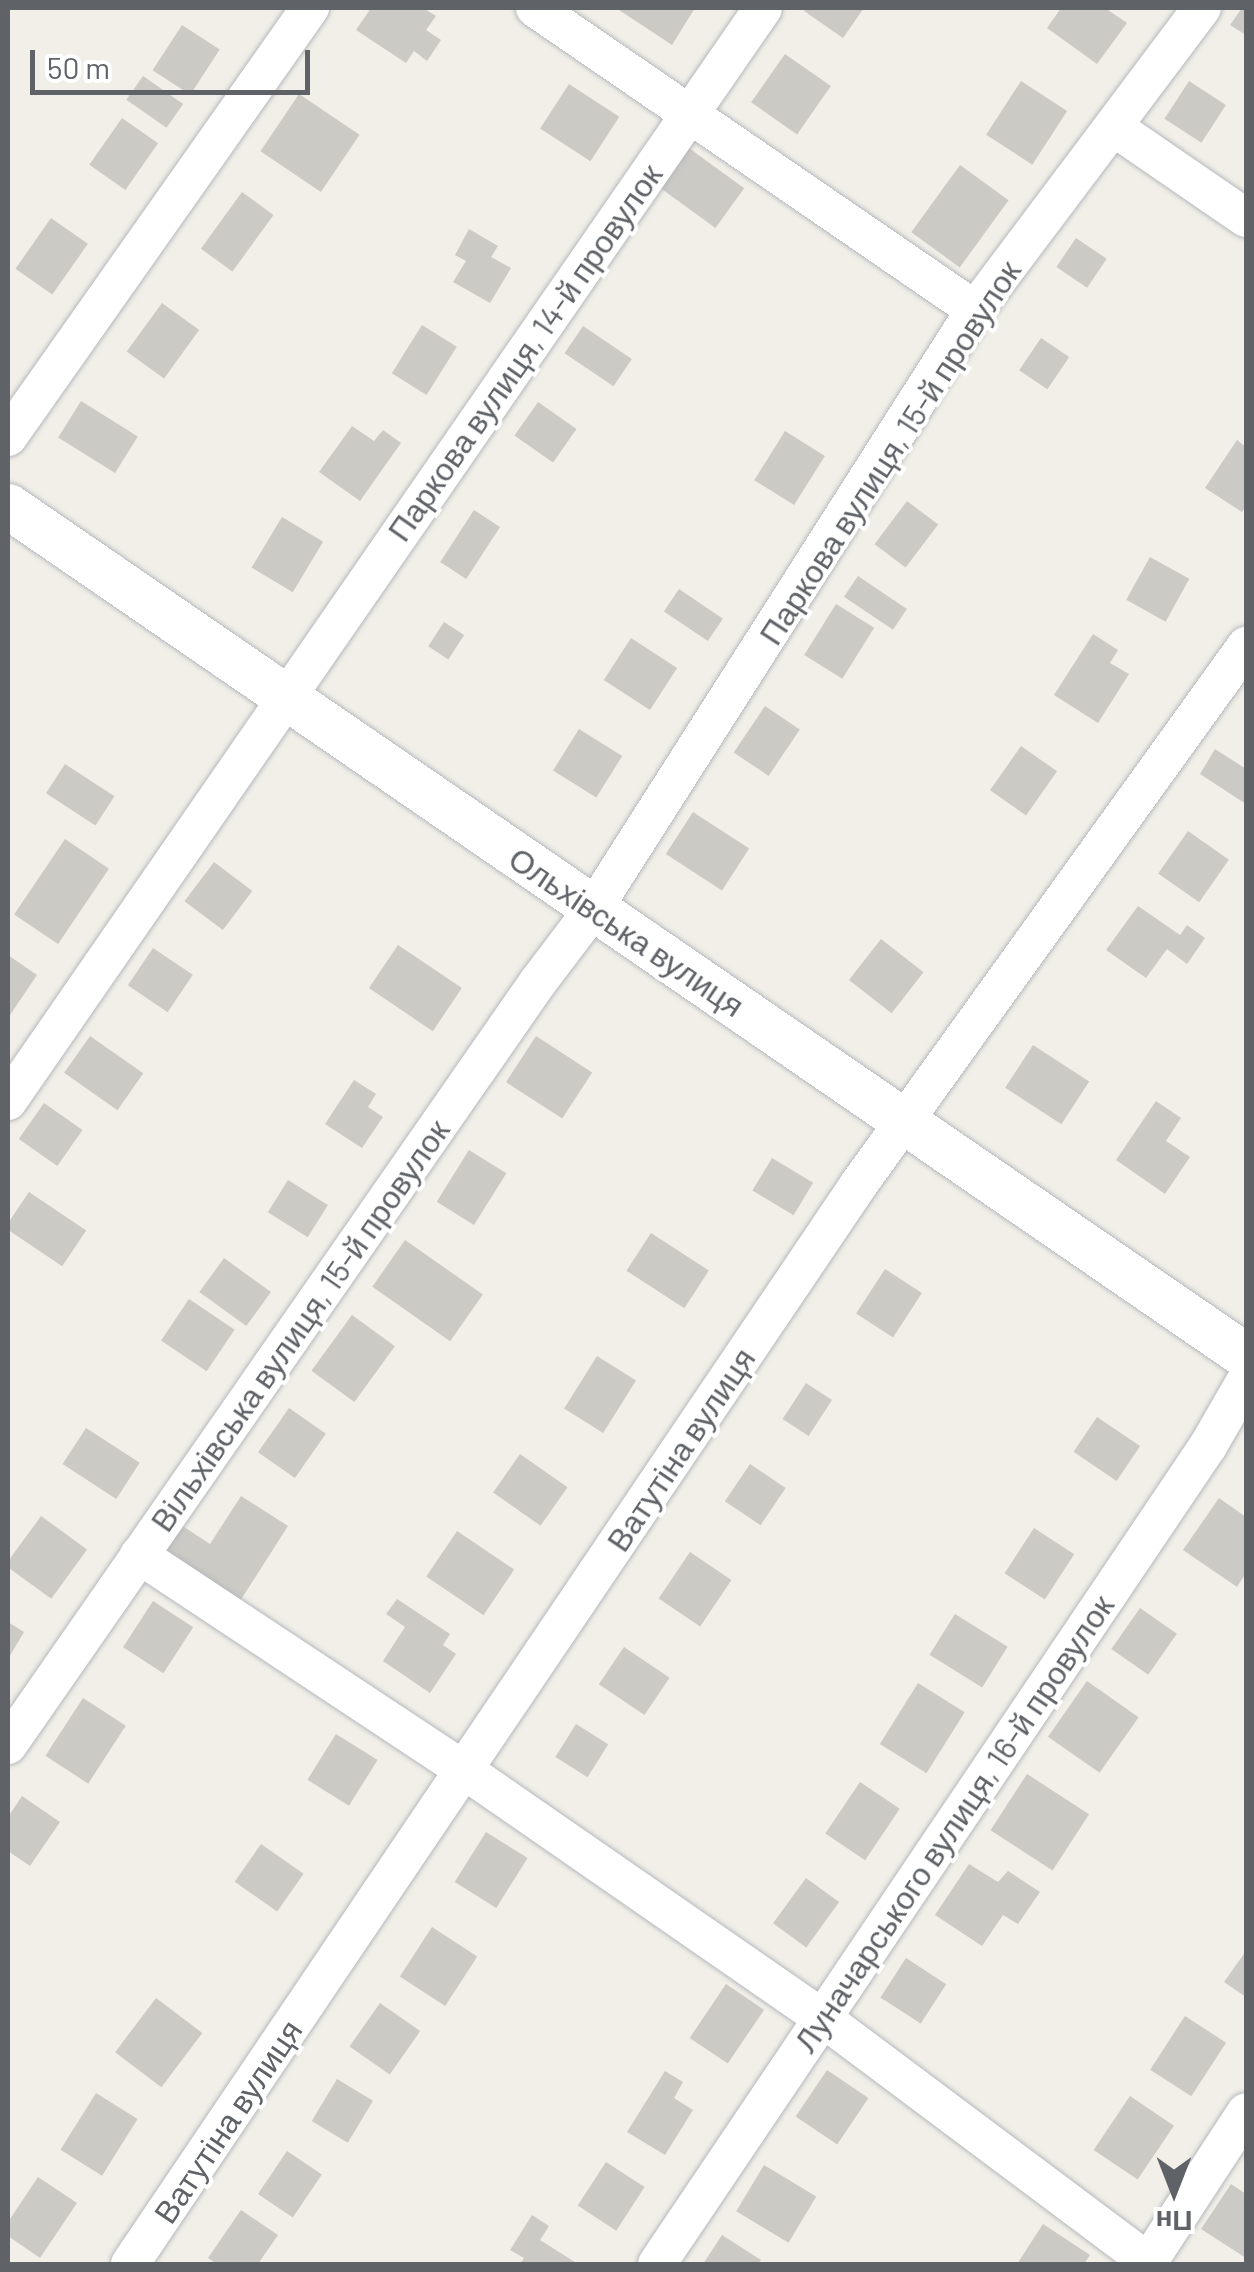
<!DOCTYPE html>
<meta charset="utf-8">
<style>
body{margin:0}
#map{position:relative;width:1254px;height:2272px;overflow:hidden;background:#f1efe8;font-family:Barlow,sans-serif}
div>[style]{position:absolute}
[style*='--x']{left:calc(var(--x)*1px);top:calc(var(--y)*1px);width:calc(var(--w)*1px);rotate:calc(var(--a)*1deg)}
.building>*{inset:0;background:#cccac5;transform-origin:0 0}
.roads{filter:drop-shadow(0 0 2px #b5b8bc) drop-shadow(0 0 2px #b5b8bc)}
.minor>*{height:38px;margin:-19px;padding:0 19px;transform-origin:19px;border-radius:19px;background:#fff}
.tertiary>*{height:45px;margin:-22.5px;padding:0 22.5px;transform-origin:22.5px;border-radius:22.5px;background:#fff}
span{translate:-50% -50%;white-space:nowrap;text-align:center;line-height:1.15;-webkit-text-stroke:8px #fff;paint-order:stroke}
.street-label{font-size:32px;color:#5f6368}
.frame{position:absolute;inset:0;border:10px solid #5f6368;pointer-events:none}
.north{position:absolute;left:1124px;top:2142px;width:100px;height:100px;-webkit-text-stroke:8px #fff;paint-order:stroke;rotate:180deg;font-size:28px;font-weight:700;line-height:40px;text-align:center;color:#5f6368}
.north::after{content:'';display:block;margin:auto;width:35px;height:45px;background:#5f6368;clip-path:polygon(50% 0,100% 100%,50% 72%,0 100%)}
.scale{position:absolute;left:30px;top:50px;width:280px;height:45px;box-sizing:border-box;border:5px solid #5f6368;border-top:0;padding-left:12px;font-size:30px;line-height:35px;white-space:nowrap;color:#5f6368;-webkit-text-stroke:8px #fff;paint-order:stroke}
</style>
<div id="map">
<div class="building">
<i style="clip-path:polygon(371px 8px,423px 8px,436px 16px,426px 30px,441px 40px,427px 61px,414px 51px,406px 63px,356px 30px)"></i>
<i style="clip-path:polygon(616px 8px,695px 8px,672px 45px)"></i>
<i style="clip-path:polygon(807px 8px,864px 8px,843px 38px,804px 11px)"></i>
<i style="clip-path:polygon(1061px 8px,1105px 8px,1127px 23px,1097px 64px,1047px 28px)"></i>
<i style="clip-path:polygon(1242px 8px,1246px 8px,1246px 35px,1230px 25px)"></i>
<i style="left:182px;top:25px;width:45px;height:54px;rotate:33deg"></i>
<i style="left:785px;top:54px;width:56px;height:59px;rotate:35deg"></i>
<i style="left:143px;top:76px;width:49px;height:29px;rotate:35deg"></i>
<i style="left:1021px;top:81px;width:55px;height:64px;rotate:33deg"></i>
<i style="left:1189px;top:81px;width:44px;height:45px;rotate:33deg"></i>
<i style="left:569px;top:84px;width:60px;height:53px;rotate:33deg"></i>
<i style="left:299px;top:94px;width:73px;height:69px;rotate:34deg"></i>
<i style="left:122px;top:118px;width:44px;height:57px;rotate:35deg"></i>
<i style="left:686px;top:146px;width:72px;height:49px;rotate:36deg"></i>
<i style="left:960px;top:165px;width:60px;height:83px;rotate:36deg"></i>
<i style="left:242px;top:192px;width:39px;height:70px;rotate:36deg"></i>
<i style="left:51px;top:218px;width:45px;height:62px;rotate:35deg"></i>
<i style="clip-path:polygon(469px 229px,498px 246px,491px 257px,511px 268px,490px 303px,453px 282px,466px 261px,455px 255px)"></i>
<i style="left:1076px;top:238px;width:37px;height:35px;rotate:34deg"></i>
<i style="left:162px;top:303px;width:46px;height:60px;rotate:36deg"></i>
<i style="left:422px;top:325px;width:41px;height:57px;rotate:32deg"></i>
<i style="left:583px;top:326px;width:59px;height:33px;rotate:34deg"></i>
<i style="left:1041px;top:338px;width:34px;height:39px;rotate:34deg"></i>
<i style="left:81px;top:401px;width:67px;height:43px;rotate:32deg"></i>
<i style="left:538px;top:402px;width:47px;height:41px;rotate:35deg"></i>
<i style="clip-path:polygon(352px 426px,374px 441px,383px 430px,401px 443px,360px 501px,319px 472px)"></i>
<i style="left:785px;top:431px;width:47px;height:58px;rotate:32deg"></i>
<i style="clip-path:polygon(1237px 440px,1246px 447px,1246px 506px,1242px 512px,1205px 488px)"></i>
<i style="left:907px;top:501px;width:39px;height:54px;rotate:37deg"></i>
<i style="left:474px;top:510px;width:31px;height:62px;rotate:33deg"></i>
<i style="left:282px;top:517px;width:48px;height:59px;rotate:31deg"></i>
<i style="left:1150px;top:557px;width:45px;height:49px;rotate:29deg"></i>
<i style="left:858px;top:576px;width:59px;height:25px;rotate:34deg"></i>
<i style="left:679px;top:589px;width:53px;height:27px;rotate:34deg"></i>
<i style="left:836px;top:604px;width:45px;height:60px;rotate:32deg"></i>
<i style="left:444px;top:622px;width:24px;height:29px;rotate:33deg"></i>
<i style="clip-path:polygon(1093px 634px,1118px 650px,1110px 663px,1129px 674px,1098px 723px,1054px 695px)"></i>
<i style="left:631px;top:638px;width:55px;height:50px;rotate:33deg"></i>
<i style="left:765px;top:706px;width:42px;height:56px;rotate:34deg"></i>
<i style="left:579px;top:729px;width:51px;height:49px;rotate:32deg"></i>
<i style="left:1021px;top:746px;width:44px;height:54px;rotate:35deg"></i>
<i style="clip-path:polygon(1215px 749px,1246px 769px,1246px 804px,1200px 774px)"></i>
<i style="left:65px;top:764px;width:59px;height:35px;rotate:33deg"></i>
<i style="left:693px;top:812px;width:67px;height:50px;rotate:33deg"></i>
<i style="left:1188px;top:831px;width:50px;height:52px;rotate:35deg"></i>
<i style="left:65px;top:839px;width:53px;height:91px;rotate:34deg"></i>
<i style="left:214px;top:862px;width:48px;height:49px;rotate:37deg"></i>
<i style="clip-path:polygon(1138px 906px,1180px 935px,1187px 925px,1205px 938px,1187px 964px,1167px 949px,1146px 978px,1106px 950px)"></i>
<i style="left:881px;top:939px;width:54px;height:52px;rotate:38deg"></i>
<i style="left:398px;top:945px;width:77px;height:52px;rotate:34deg"></i>
<i style="left:153px;top:948px;width:48px;height:45px;rotate:34deg"></i>
<i style="clip-path:polygon(8px 955px,37px 975px,8px 1018px)"></i>
<i style="left:90px;top:1036px;width:65px;height:45px;rotate:35deg"></i>
<i style="left:536px;top:1036px;width:67px;height:55px;rotate:33deg"></i>
<i style="left:1033px;top:1045px;width:67px;height:51px;rotate:33deg"></i>
<i style="clip-path:polygon(354px 1080px,376px 1094px,368px 1107px,383px 1117px,362px 1148px,325px 1124px)"></i>
<i style="clip-path:polygon(1156px 1101px,1181px 1118px,1166px 1141px,1190px 1157px,1165px 1194px,1116px 1160px)"></i>
<i style="left:44px;top:1103px;width:47px;height:44px;rotate:35deg"></i>
<i style="left:469px;top:1150px;width:44px;height:61px;rotate:32deg"></i>
<i style="left:772px;top:1158px;width:48px;height:38px;rotate:31deg"></i>
<i style="left:288px;top:1180px;width:47px;height:38px;rotate:32deg"></i>
<i style="left:29px;top:1192px;width:69px;height:43px;rotate:34deg"></i>
<i style="left:651px;top:1233px;width:69px;height:45px;rotate:33deg"></i>
<i style="left:405px;top:1240px;width:95px;height:57px;rotate:35deg"></i>
<i style="left:224px;top:1258px;width:58px;height:42px;rotate:36deg"></i>
<i style="left:885px;top:1269px;width:44px;height:53px;rotate:33deg"></i>
<i style="left:189px;top:1299px;width:55px;height:50px;rotate:34deg"></i>
<i style="left:352px;top:1315px;width:53px;height:69px;rotate:36deg"></i>
<i style="left:597px;top:1356px;width:46px;height:62px;rotate:32deg"></i>
<i style="left:806px;top:1383px;width:31px;height:43px;rotate:33deg"></i>
<i style="left:289px;top:1408px;width:45px;height:54px;rotate:35deg"></i>
<i style="left:1097px;top:1417px;width:52px;height:42px;rotate:34deg"></i>
<i style="left:86px;top:1428px;width:64px;height:43px;rotate:33deg"></i>
<i style="left:520px;top:1454px;width:58px;height:47px;rotate:35deg"></i>
<i style="left:750px;top:1464px;width:43px;height:45px;rotate:34deg"></i>
<i style="clip-path:polygon(241px 1496px,288px 1526px,240px 1601px,161px 1551px,178px 1523px,210px 1544px)"></i>
<i style="clip-path:polygon(1219px 1498px,1246px 1517px,1246px 1573px,1237px 1587px,1183px 1550px)"></i>
<i style="left:41px;top:1516px;width:57px;height:61px;rotate:36deg"></i>
<i style="left:1034px;top:1528px;width:48px;height:54px;rotate:33deg"></i>
<i style="left:457px;top:1531px;width:69px;height:55px;rotate:34deg"></i>
<i style="left:690px;top:1552px;width:50px;height:56px;rotate:34deg"></i>
<i style="clip-path:polygon(397px 1599px,450px 1634px,443px 1645px,456px 1654px,430px 1693px,383px 1661px,405px 1627px,386px 1614px)"></i>
<i style="left:153px;top:1601px;width:48px;height:55px;rotate:33deg"></i>
<i style="left:1140px;top:1608px;width:45px;height:50px;rotate:35deg"></i>
<i style="left:955px;top:1614px;width:62px;height:48px;rotate:32deg"></i>
<i style="clip-path:polygon(8px 1622px,24px 1632px,8px 1659px)"></i>
<i style="left:624px;top:1647px;width:55px;height:45px;rotate:34deg"></i>
<i style="left:1087px;top:1681px;width:63px;height:68px;rotate:35deg"></i>
<i style="left:918px;top:1683px;width:55px;height:72px;rotate:32deg"></i>
<i style="left:83px;top:1698px;width:51px;height:69px;rotate:33deg"></i>
<i style="left:576px;top:1724px;width:38px;height:39px;rotate:32deg"></i>
<i style="left:336px;top:1734px;width:49px;height:54px;rotate:32deg"></i>
<i style="left:1027px;top:1774px;width:74px;height:67px;rotate:33deg"></i>
<i style="left:860px;top:1782px;width:48px;height:62px;rotate:34deg"></i>
<i style="clip-path:polygon(22px 1796px,60px 1822px,30px 1866px,8px 1851px,8px 1817px)"></i>
<i style="left:486px;top:1832px;width:49px;height:59px;rotate:32deg"></i>
<i style="left:261px;top:1844px;width:52px;height:46px;rotate:35deg"></i>
<i style="clip-path:polygon(969px 1864px,998px 1882px,1008px 1871px,1040px 1892px,1018px 1924px,1003px 1915px,982px 1946px,935px 1915px)"></i>
<i style="left:806px;top:1878px;width:41px;height:56px;rotate:36deg"></i>
<i style="left:432px;top:1927px;width:54px;height:59px;rotate:33deg"></i>
<i style="clip-path:polygon(1246px 1951px,1246px 1997px,1224px 1982px)"></i>
<i style="left:906px;top:1958px;width:48px;height:47px;rotate:33deg"></i>
<i style="left:726px;top:1984px;width:46px;height:65px;rotate:34deg"></i>
<i style="left:156px;top:1998px;width:58px;height:68px;rotate:37deg"></i>
<i style="left:380px;top:2003px;width:49px;height:53px;rotate:35deg"></i>
<i style="left:1185px;top:2016px;width:49px;height:64px;rotate:33deg"></i>
<i style="left:827px;top:2070px;width:50px;height:56px;rotate:34deg"></i>
<i style="clip-path:polygon(665px 2071px,683px 2082px,674px 2098px,693px 2110px,665px 2155px,627px 2132px)"></i>
<i style="left:337px;top:2079px;width:42px;height:49px;rotate:31deg"></i>
<i style="left:96px;top:2093px;width:49px;height:67px;rotate:32deg"></i>
<i style="left:1130px;top:2096px;width:53px;height:65px;rotate:34deg"></i>
<i style="left:287px;top:2151px;width:42px;height:52px;rotate:34deg"></i>
<i style="left:606px;top:2162px;width:46px;height:52px;rotate:33deg"></i>
<i style="left:764px;top:2165px;width:61px;height:54px;rotate:31deg"></i>
<i style="clip-path:polygon(38px 2177px,77px 2203px,40px 2258px,8px 2236px,8px 2222px)"></i>
<i style="clip-path:polygon(1231px 2184px,1246px 2194px,1246px 2258px,1201px 2229px)"></i>
<i style="clip-path:polygon(241px 2210px,278px 2235px,258px 2264px,217px 2264px,208px 2258px)"></i>
<i style="clip-path:polygon(532px 2215px,549px 2226px,540px 2240px,578px 2264px,520px 2264px,524px 2258px,510px 2250px)"></i>
<i style="clip-path:polygon(1043px 2224px,1090px 2255px,1084px 2264px,1017px 2264px)"></i>
<i style="clip-path:polygon(722px 2235px,761px 2260px,758px 2264px,703px 2264px)"></i>
</div>
<div class="roads">
<div class="minor">
<i style="--x:535;--y:8;--w:534;--a:34.46"></i>
<i style="--x:1115;--y:128;--w:159;--a:34.5"></i>
<i style="--x:8;--y:437;--w:525;--a:-54.86"></i>
<i style="--x:8;--y:1101;--w:1328;--a:-55.36"></i>
<i style="--x:139;--y:1555;--w:390;--a:33.5"></i>
<i style="--x:464;--y:1770;--w:434;--a:34.7"></i>
<i style="--x:821;--y:2017;--w:409;--a:36.8"></i>
<i style="--x:8;--y:1745;--w:929;--a:-55.22"></i>
<i style="--x:538;--y:982;--w:93;--a:-52.9"></i>
<i style="--x:594;--y:908;--w:709;--a:-57.5"></i>
<i style="--x:975;--y:310;--w:378;--a:-53.1"></i>
<i style="--x:130;--y:2264;--w:1303;--a:-55.98"></i>
<i style="--x:859;--y:1184;--w:663;--a:-54.27"></i>
<i style="--x:657;--y:2264;--w:986;--a:-56.04"></i>
<i style="--x:1208;--y:1446;--w:76;--a:-60.1"></i>
<i style="--x:1147;--y:2264;--w:181;--a:-56.9"></i>
</div>
<div class="tertiary">
<i style="--x:8;--y:506;--w:1502;--a:34.47"></i>
</div>
</div>
<div class="street-label">
<span style="left:524px;top:352px;rotate:-55deg">Паркова вулиця, 14-й провулок</span>
<span style="left:889px;top:452px;rotate:-57deg">Паркова вулиця, 15-й провулок</span>
<span style="left:627px;top:931px;rotate:34deg">Ольхівська вулиця</span>
<span style="left:299px;top:1325px;rotate:-55deg">Вільхівська вулиця, 15-й провулок</span>
<span style="left:680px;top:1449px;rotate:-56deg">Ватутіна вулиця</span>
<span style="left:953px;top:1823px;rotate:-56deg">Луначарського вулиця, 16-й провулок</span>
<span style="left:227px;top:2121px;rotate:-56deg">Ватутіна вулиця</span>
</div>
<div class="frame"></div>
<div class="north">Пн</div>
<div class="scale">50 m</div>
</div>
